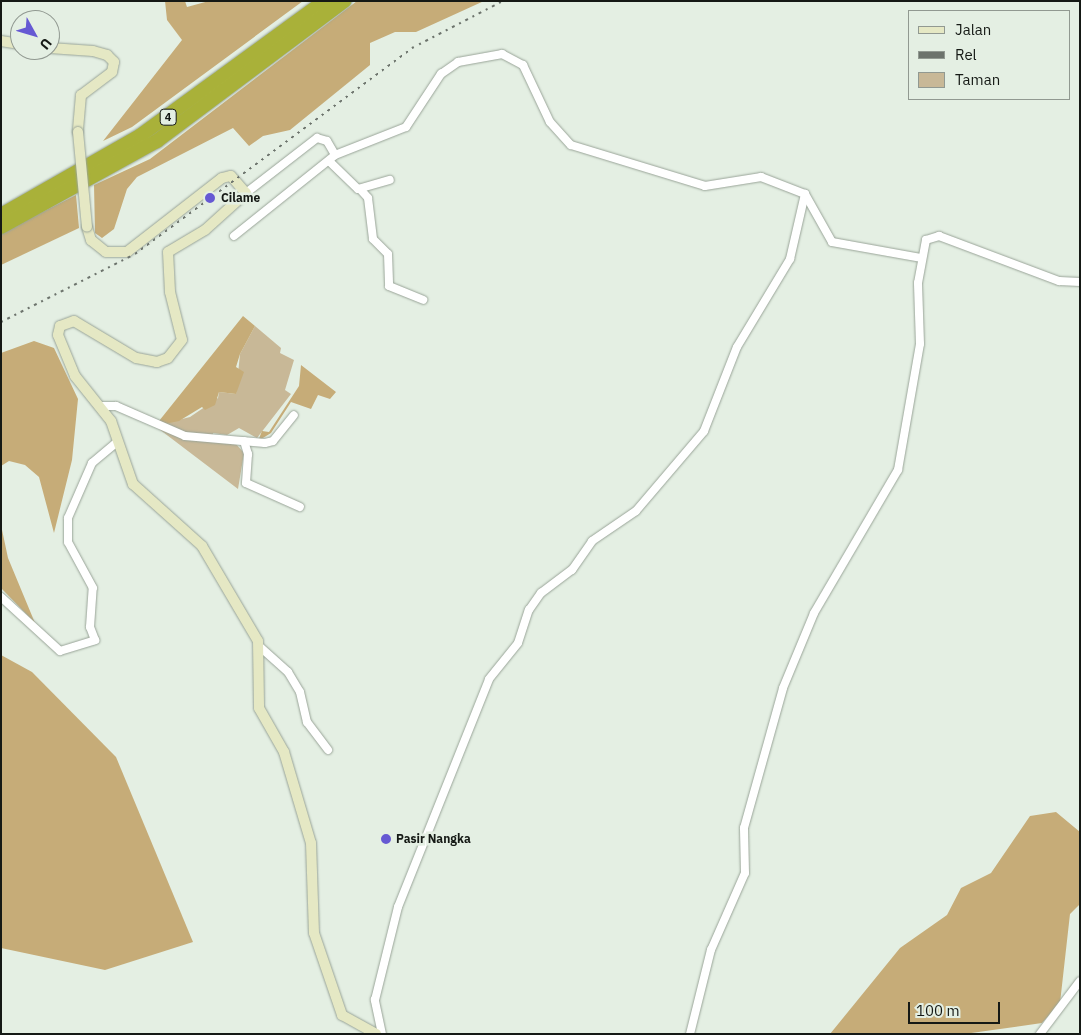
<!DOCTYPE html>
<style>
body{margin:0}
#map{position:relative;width:1081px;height:1035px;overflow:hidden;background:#e4efe3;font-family:"IBM Plex Sans",sans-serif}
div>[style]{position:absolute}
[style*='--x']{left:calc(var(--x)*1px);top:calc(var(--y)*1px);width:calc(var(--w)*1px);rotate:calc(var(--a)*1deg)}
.green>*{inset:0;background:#c8b897}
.forest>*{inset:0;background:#c6ac78}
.roads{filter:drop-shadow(0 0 1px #99a498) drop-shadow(0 0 1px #99a498)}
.street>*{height:8px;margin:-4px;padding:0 4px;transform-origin:4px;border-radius:4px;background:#fff}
.secondary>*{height:10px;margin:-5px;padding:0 5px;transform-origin:5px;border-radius:5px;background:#e5e8c4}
.highway>*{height:14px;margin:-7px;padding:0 7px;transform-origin:7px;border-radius:7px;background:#a9b139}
.rail>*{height:2px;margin-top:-1px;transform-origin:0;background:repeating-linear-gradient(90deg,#6c736c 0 2.5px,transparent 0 7.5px)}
.bridges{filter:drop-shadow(0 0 1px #99a498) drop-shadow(0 0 1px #99a498)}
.secondary-bridge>*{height:10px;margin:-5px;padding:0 5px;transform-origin:5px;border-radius:5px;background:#e5e8c4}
.dots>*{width:14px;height:14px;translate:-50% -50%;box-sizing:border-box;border:2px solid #e4efe3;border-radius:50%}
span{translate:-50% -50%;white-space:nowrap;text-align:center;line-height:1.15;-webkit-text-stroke:5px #e4efe3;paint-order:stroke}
.shield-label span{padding:1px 4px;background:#e4efe3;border:1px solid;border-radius:4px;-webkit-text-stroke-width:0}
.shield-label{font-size:11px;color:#151915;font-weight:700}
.poi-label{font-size:12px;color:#151915;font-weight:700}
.left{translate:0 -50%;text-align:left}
.frame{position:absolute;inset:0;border:2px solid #151915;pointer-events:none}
.legend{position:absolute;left:908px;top:10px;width:162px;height:90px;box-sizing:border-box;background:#e4efe3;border:1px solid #919991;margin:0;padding:6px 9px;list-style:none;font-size:15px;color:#151915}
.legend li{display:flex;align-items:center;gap:10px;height:25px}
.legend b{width:25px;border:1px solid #919991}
.north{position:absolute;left:10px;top:10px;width:50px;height:50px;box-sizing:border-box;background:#e4efe3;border:1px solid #919991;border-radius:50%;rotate:129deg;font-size:14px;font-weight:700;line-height:20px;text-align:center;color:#151915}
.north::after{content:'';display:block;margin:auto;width:18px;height:22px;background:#6659d3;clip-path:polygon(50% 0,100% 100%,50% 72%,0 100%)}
.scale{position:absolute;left:908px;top:1002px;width:92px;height:22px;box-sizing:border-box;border:2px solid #151915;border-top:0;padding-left:6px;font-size:15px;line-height:18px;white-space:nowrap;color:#151915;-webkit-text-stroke:4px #e4efe3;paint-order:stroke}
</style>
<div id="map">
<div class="green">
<i style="clip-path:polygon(255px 326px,281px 348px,280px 353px,294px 360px,285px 390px,291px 394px,257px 438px,239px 428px,227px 435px,213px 433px,213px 440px,236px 444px,244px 453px,238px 489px,155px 426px,190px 417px,218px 398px,219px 392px,236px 394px,240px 354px)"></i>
</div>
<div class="forest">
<i style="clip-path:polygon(165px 1px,185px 1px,187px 7px,209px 1px,303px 1px,132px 127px,103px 141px,182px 40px,167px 20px)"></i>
<i style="clip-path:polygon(357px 1px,484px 1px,416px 32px,395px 32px,370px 43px,370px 65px,290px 130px,263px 136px,249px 146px,233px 128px,137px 177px,127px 189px,114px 229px,102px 238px,95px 233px,94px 185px,150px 159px)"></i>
<i style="clip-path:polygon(76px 195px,79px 228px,1px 265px,1px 233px)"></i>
<i style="clip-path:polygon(243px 316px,255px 326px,240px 354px,236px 367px,244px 372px,236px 394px,219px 392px,215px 405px,205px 410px,202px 407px,179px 421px,155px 426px)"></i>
<i style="clip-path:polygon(34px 341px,54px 348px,78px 399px,72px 460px,54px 533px,39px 477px,25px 465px,9px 461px,1px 466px,1px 353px)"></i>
<i style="clip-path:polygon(301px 365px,336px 392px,330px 399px,318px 395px,311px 409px,291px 402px,271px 433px,258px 441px,262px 431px,269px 432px,299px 386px)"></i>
<i style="clip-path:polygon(1px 525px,8px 558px,35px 623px,1px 588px)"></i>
<i style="clip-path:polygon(1px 655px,32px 672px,116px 757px,193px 942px,105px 970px,1px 948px)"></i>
<i style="clip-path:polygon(1056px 812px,1080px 832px,1080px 904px,1070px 914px,1060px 1003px,1042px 1023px,964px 1034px,830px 1034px,900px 948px,947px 915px,961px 888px,991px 873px,1030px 816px)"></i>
</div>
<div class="roads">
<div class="street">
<i style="--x:329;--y:161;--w:40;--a:44"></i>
<i style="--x:358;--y:189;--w:33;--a:-16"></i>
<i style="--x:360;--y:189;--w:12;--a:48"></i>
<i style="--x:368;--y:198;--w:41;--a:83"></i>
<i style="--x:373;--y:239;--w:21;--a:45"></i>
<i style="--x:388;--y:254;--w:32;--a:88"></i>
<i style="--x:389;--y:286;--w:37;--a:22"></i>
<i style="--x:246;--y:193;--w:90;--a:-37.8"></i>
<i style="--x:317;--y:138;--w:10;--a:17"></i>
<i style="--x:327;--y:141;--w:16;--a:60"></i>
<i style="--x:234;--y:236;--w:129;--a:-38.7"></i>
<i style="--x:335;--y:155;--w:76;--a:-21.5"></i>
<i style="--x:406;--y:127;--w:64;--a:-56.6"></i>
<i style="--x:441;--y:74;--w:21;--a:-35"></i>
<i style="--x:458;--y:62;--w:45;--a:-10.3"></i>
<i style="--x:502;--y:54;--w:24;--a:28"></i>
<i style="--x:523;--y:65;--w:63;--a:64.7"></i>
<i style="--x:550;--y:122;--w:31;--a:48"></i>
<i style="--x:571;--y:145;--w:140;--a:17"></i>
<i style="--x:705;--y:186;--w:57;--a:-9.1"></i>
<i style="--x:761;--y:177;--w:47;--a:21.1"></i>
<i style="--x:805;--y:194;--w:55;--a:60.6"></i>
<i style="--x:832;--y:242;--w:90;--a:10.2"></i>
<i style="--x:100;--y:406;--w:16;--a:0"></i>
<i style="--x:116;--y:406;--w:75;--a:23.5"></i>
<i style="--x:185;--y:436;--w:80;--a:5"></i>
<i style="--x:265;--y:443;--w:8;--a:-14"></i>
<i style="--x:273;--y:441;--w:33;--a:-51"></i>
<i style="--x:244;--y:441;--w:14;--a:73"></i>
<i style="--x:248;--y:454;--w:29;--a:94"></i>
<i style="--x:246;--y:483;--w:59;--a:24"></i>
<i style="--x:1;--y:597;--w:80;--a:42.5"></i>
<i style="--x:60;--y:651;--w:37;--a:-17"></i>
<i style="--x:95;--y:640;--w:14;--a:-111"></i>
<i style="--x:90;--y:627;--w:39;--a:-86"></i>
<i style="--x:93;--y:588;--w:52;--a:-118.5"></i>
<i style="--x:68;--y:542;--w:24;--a:-90"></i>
<i style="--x:68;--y:518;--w:60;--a:-66.4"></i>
<i style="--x:92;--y:463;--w:31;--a:-40"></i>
<i style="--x:259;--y:646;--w:39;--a:42"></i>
<i style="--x:288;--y:672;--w:23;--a:59"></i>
<i style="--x:300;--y:692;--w:31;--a:77"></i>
<i style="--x:307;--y:722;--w:35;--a:53"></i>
<i style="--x:382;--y:1034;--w:35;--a:-102"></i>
<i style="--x:375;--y:1000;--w:96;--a:-76.1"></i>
<i style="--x:398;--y:907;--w:245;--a:-68.2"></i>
<i style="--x:489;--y:679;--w:46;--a:-51.1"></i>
<i style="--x:518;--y:643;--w:35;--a:-72"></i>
<i style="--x:529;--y:610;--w:21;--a:-55"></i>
<i style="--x:541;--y:593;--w:39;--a:-37"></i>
<i style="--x:572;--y:570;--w:35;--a:-55"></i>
<i style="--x:592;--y:541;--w:53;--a:-34.3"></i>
<i style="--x:636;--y:511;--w:105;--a:-49.6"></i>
<i style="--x:704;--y:431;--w:90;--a:-68.6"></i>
<i style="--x:737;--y:347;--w:103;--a:-58.9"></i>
<i style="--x:790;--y:259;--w:67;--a:-77"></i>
<i style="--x:690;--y:1034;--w:87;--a:-76"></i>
<i style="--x:711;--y:950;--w:84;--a:-66.2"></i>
<i style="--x:745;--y:873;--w:45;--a:-91.3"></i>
<i style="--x:744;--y:828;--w:145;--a:-74.4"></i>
<i style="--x:783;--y:688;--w:81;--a:-67.5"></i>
<i style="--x:814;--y:613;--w:166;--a:-59.6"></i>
<i style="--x:898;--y:470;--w:128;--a:-80.1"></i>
<i style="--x:920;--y:344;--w:61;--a:-91.9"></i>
<i style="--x:918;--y:283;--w:44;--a:-79.5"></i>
<i style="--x:926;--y:240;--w:14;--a:-17"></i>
<i style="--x:939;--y:236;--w:128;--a:20.6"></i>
<i style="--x:1059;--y:281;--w:21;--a:3"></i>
<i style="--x:1040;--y:1034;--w:66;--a:-53"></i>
</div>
<div class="secondary">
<i style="--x:1;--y:41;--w:19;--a:9"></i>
<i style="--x:50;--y:48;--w:43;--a:4"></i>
<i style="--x:93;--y:51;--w:15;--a:16"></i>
<i style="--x:107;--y:55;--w:10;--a:45"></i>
<i style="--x:114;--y:62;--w:10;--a:101"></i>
<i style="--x:112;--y:72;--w:39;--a:143"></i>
<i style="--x:81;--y:95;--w:37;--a:95"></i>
<i style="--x:87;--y:227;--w:14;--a:73"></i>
<i style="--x:91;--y:240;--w:19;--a:39"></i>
<i style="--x:106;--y:252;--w:21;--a:0"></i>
<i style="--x:127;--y:252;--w:120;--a:-37.9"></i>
<i style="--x:222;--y:178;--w:9;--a:-13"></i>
<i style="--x:231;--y:176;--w:23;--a:49"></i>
<i style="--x:246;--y:193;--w:55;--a:137.9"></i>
<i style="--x:205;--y:230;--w:43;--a:149.3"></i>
<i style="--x:168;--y:252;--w:40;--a:87.1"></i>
<i style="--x:170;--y:292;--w:49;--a:76"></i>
<i style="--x:182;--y:340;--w:23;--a:128"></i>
<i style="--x:168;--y:358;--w:12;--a:160"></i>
<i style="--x:157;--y:362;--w:21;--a:-169"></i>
<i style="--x:136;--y:358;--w:72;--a:-149.2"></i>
<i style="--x:74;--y:321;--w:15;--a:160"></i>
<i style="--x:60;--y:326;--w:9;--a:103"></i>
<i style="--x:58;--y:335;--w:44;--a:67.5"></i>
<i style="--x:75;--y:376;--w:58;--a:51.3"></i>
<i style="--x:111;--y:421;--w:67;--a:70.8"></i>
<i style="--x:133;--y:484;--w:93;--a:41.9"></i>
<i style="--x:202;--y:546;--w:110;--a:59.5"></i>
<i style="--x:258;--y:641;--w:67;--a:89.1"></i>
<i style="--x:259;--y:708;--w:51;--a:60.4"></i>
<i style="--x:284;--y:752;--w:95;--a:73.5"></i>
<i style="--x:311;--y:843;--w:90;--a:88.1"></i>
<i style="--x:314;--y:933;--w:87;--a:71.1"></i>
<i style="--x:342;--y:1015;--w:39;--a:29"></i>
</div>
<div class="highway">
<i style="--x:1;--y:215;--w:161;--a:-29.7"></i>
<i style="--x:141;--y:135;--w:228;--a:-36.1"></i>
<i style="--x:1;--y:227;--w:178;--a:-28.9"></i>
<i style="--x:157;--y:141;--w:234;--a:-36.8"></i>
</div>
</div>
<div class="rail">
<i style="--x:1;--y:322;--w:150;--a:-26.9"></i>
<i style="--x:135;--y:254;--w:345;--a:-36.6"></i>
<i style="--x:412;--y:48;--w:102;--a:-27.3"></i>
</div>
<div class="bridges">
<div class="secondary-bridge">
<i style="--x:78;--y:132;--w:95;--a:84.6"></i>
</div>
</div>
<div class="dots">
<i style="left:210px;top:198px;background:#6659d3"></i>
<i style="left:386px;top:839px;background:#6659d3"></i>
</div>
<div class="shield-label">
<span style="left:168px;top:117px">4</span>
</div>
<div class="poi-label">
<span class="left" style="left:221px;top:198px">Cilame</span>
<span class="left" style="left:396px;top:839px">Pasir Nangka</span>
</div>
<div class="frame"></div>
<ul class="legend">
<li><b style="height:6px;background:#e5e8c4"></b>Jalan</li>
<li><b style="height:6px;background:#6c736c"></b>Rel</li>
<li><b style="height:14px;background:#c8b897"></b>Taman</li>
</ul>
<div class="north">U</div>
<div class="scale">100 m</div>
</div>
